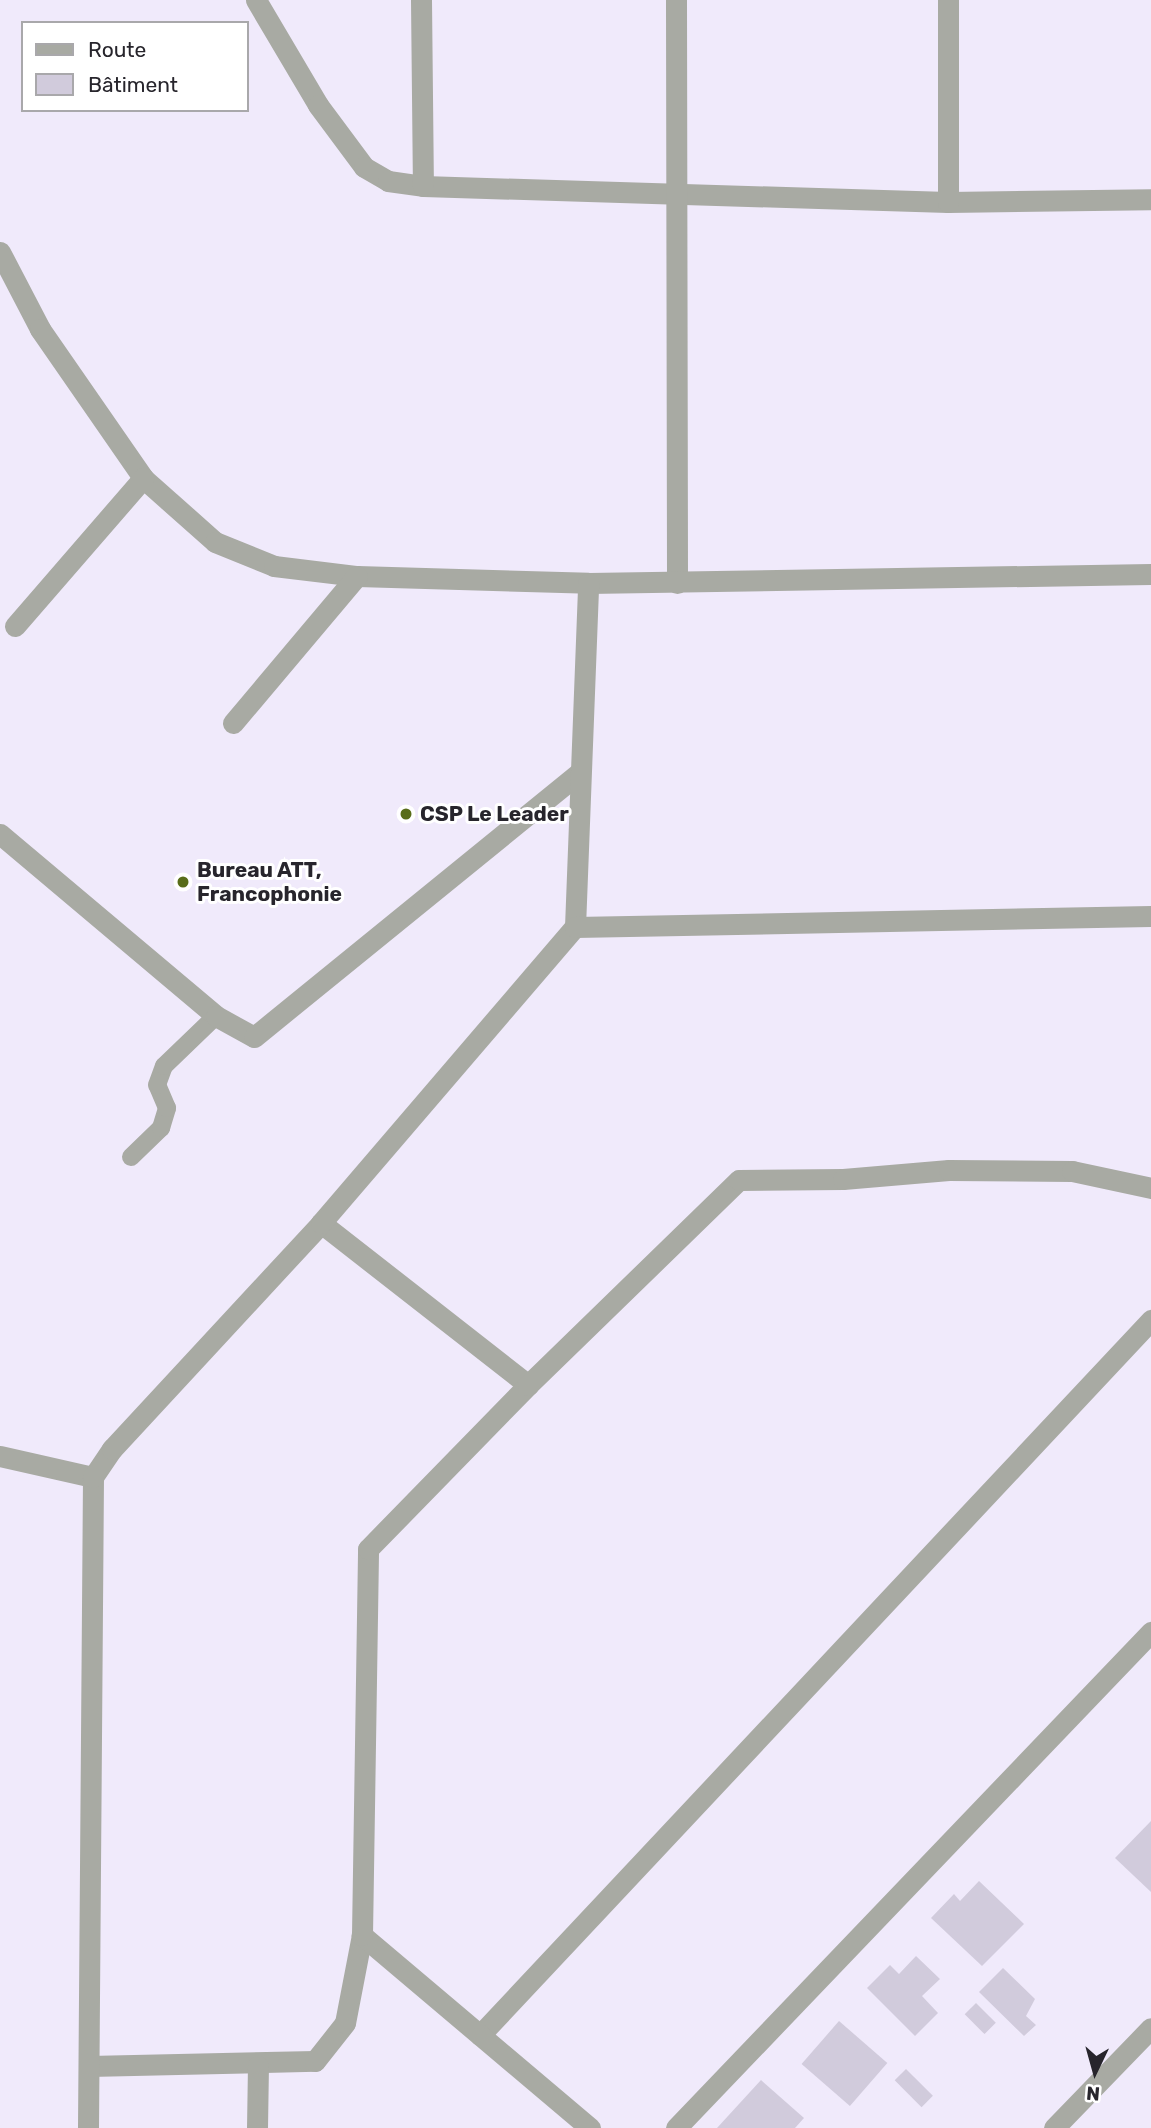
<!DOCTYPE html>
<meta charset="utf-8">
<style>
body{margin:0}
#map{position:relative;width:1151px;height:2128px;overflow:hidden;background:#f0eafb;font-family:Rubik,sans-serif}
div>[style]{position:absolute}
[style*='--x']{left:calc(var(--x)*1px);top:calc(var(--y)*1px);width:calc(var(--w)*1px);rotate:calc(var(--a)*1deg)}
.building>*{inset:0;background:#d1cbdc;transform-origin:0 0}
.lane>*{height:18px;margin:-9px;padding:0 9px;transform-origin:9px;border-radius:9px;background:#a8aaa3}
.street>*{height:21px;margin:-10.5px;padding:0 10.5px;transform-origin:10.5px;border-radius:10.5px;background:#a8aaa3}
.dots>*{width:19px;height:19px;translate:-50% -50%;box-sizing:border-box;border:4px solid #fff;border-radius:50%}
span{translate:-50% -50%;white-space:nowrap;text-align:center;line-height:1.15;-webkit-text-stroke:6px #fff;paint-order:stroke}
.poi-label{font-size:21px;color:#27252c;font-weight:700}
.left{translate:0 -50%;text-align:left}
.legend{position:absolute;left:21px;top:21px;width:228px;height:91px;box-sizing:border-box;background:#fff;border:2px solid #a9a8ab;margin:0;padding:9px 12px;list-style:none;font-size:21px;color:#27252c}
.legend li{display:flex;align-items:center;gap:14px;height:35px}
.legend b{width:35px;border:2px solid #a9a8ab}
.north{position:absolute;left:1060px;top:2037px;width:70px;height:70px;-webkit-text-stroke:5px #fff;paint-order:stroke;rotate:185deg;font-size:19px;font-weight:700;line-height:28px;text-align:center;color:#27252c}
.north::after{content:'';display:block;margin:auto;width:24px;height:32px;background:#27252c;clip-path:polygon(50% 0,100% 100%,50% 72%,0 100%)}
</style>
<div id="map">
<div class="building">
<i style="clip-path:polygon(1151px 1821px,1151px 1892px,1115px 1858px)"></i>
<i style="clip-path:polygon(979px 1881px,1024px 1924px,982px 1966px,931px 1918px,954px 1894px,960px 1901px)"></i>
<i style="clip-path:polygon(916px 1956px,940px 1979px,922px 1996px,938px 2013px,915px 2036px,867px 1988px,890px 1965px,899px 1974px)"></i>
<i style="clip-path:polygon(1003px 1968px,1035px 1999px,1026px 2016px,1036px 2025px,1024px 2036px,979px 1992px)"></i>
<i style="left:976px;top:2003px;width:28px;height:16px;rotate:45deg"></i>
<i style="left:839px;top:2021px;width:64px;height:57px;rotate:41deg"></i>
<i style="left:906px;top:2069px;width:38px;height:16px;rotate:45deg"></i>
<i style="clip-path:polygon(761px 2080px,804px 2118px,795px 2128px,717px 2128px)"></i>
</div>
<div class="lane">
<i style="--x:131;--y:1157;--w:42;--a:-44"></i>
<i style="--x:161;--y:1128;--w:21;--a:-73"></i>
<i style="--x:167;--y:1108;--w:25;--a:-113"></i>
<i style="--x:157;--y:1085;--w:20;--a:-70"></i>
<i style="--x:164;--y:1066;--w:72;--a:-43.9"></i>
</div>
<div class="street">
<i style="--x:256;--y:0;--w:122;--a:59.4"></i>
<i style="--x:318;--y:105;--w:77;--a:53.4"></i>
<i style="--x:364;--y:167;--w:28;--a:30"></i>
<i style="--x:388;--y:181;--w:35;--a:8"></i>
<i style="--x:423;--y:186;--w:525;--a:1.75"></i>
<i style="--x:948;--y:202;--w:203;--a:-0.8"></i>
<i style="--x:421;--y:0;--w:186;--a:89.4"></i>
<i style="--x:676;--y:0;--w:583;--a:89.9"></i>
<i style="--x:948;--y:202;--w:202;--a:-90"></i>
<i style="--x:0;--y:252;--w:87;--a:62.5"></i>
<i style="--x:40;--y:329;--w:181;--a:55.3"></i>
<i style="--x:143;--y:478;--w:96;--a:41.6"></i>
<i style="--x:215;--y:542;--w:64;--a:22.1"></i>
<i style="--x:274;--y:566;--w:84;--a:6.9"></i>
<i style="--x:357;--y:576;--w:231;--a:1.7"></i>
<i style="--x:588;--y:583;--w:563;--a:-0.92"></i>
<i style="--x:15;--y:626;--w:196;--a:-49.1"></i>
<i style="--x:233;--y:723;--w:192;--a:-49.9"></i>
<i style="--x:0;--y:834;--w:282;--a:40.1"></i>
<i style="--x:216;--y:1016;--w:43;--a:28.9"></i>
<i style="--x:254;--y:1037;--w:420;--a:-39.1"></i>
<i style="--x:575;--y:927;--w:344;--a:-87.8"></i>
<i style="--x:321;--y:1223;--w:263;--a:38"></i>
<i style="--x:0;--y:1456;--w:95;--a:12.7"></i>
<i style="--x:480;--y:2035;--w:981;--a:-46.82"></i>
<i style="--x:89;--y:2066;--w:226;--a:-1.3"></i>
<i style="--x:315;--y:2061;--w:48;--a:-51.7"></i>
<i style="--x:345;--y:2023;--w:90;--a:-79.1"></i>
<i style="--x:88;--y:2128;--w:651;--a:-89.56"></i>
<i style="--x:93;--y:1477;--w:34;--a:-56"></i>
<i style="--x:112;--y:1449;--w:308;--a:-47.2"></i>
<i style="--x:321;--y:1223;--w:390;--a:-49.4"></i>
<i style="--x:575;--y:927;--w:576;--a:-1.09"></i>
<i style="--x:257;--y:2128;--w:62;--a:-89.1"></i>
<i style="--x:590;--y:2128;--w:299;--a:-139.8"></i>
<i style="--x:362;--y:1935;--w:386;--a:-89.1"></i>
<i style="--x:368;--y:1549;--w:229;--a:-45.7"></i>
<i style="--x:528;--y:1385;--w:294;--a:-44.2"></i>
<i style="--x:739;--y:1180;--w:104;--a:-0.6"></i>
<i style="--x:843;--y:1179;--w:106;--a:-4.9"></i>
<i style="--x:949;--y:1170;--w:123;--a:0.5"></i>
<i style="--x:1072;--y:1171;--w:81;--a:12.1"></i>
<i style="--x:676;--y:2128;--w:687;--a:-46.24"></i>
<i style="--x:1054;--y:2128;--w:139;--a:-45.9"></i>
</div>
<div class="dots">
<i style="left:406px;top:814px;background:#586c19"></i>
<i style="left:183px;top:882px;background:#586c19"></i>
</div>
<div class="poi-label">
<span class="left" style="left:420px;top:814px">CSP Le Leader</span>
<span class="left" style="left:197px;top:882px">Bureau ATT,<br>Francophonie</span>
</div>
<ul class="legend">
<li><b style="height:9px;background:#a8aaa3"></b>Route</li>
<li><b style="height:19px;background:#d1cbdc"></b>Bâtiment</li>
</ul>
<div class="north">N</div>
</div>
